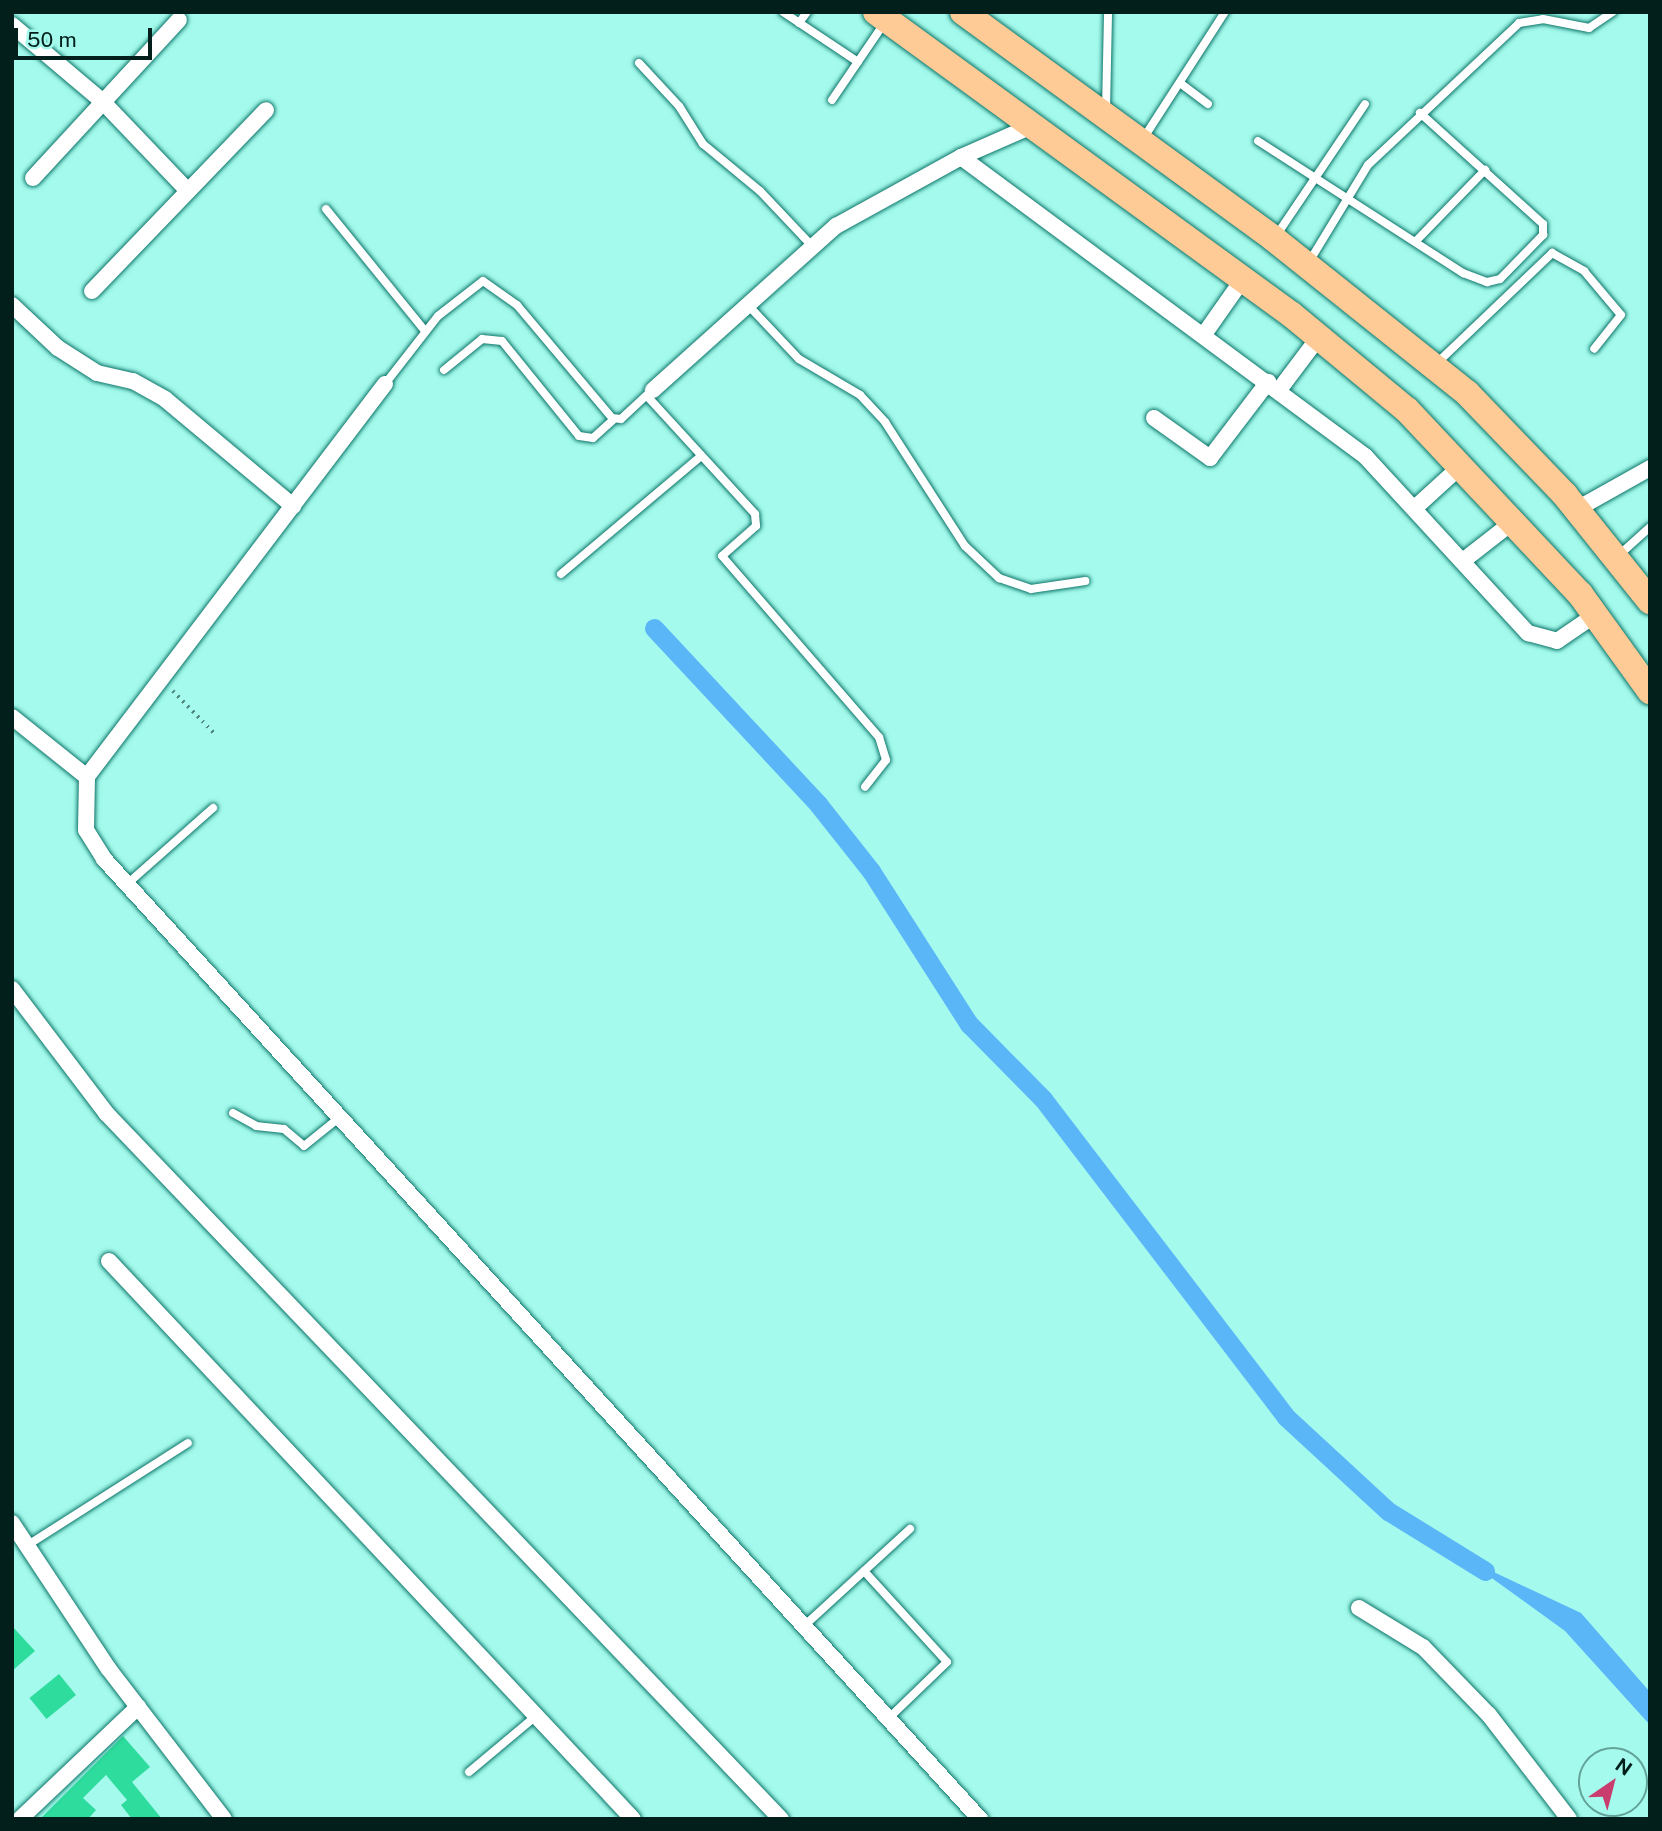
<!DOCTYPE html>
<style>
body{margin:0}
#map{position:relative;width:1662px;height:1831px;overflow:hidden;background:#a4fbed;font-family:"Public Sans",sans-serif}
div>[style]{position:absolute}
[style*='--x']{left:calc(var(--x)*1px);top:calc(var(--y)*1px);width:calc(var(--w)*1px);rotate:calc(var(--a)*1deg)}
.water>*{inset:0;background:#5bb6f8}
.canal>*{height:19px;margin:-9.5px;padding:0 9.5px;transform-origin:9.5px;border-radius:9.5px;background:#5bb6f8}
.building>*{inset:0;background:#2edc9d;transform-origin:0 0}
.path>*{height:3.5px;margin-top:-1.75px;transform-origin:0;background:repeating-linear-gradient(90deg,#508880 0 2px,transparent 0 7px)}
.roads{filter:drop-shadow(0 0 2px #0c7468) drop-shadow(0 0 2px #0c7468)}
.lane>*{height:8px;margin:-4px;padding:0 4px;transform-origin:4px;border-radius:4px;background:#fff}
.street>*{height:16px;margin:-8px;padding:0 8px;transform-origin:8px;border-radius:8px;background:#fff}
.primary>*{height:26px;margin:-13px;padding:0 13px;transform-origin:13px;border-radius:13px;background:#feca95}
span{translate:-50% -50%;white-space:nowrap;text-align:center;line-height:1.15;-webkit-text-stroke:5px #a4fbed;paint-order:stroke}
.frame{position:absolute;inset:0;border:14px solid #031f1b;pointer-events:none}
.north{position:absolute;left:1578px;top:1747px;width:70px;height:70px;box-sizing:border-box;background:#a4fbed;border:2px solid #64a399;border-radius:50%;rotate:35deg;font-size:19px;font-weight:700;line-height:28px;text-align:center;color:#031f1b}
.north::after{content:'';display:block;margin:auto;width:24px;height:32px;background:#c83c6e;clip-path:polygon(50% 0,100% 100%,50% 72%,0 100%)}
.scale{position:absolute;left:14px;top:28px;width:138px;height:32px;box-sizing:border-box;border:4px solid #031f1b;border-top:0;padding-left:9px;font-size:21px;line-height:24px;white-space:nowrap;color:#031f1b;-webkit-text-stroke:5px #a4fbed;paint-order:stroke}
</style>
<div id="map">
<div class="water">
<i style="clip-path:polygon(1464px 1558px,1581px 1613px,1650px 1692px,1650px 1725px,1565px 1631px)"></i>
</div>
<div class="canal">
<i style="--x:654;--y:628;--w:241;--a:47"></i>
<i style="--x:818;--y:804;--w:85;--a:51.7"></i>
<i style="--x:871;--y:871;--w:182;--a:57.4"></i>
<i style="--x:969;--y:1024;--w:105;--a:45.4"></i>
<i style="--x:1043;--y:1099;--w:400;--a:52.6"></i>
<i style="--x:1286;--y:1417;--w:139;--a:42.7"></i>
<i style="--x:1388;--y:1511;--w:114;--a:31.7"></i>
</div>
<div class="building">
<i style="clip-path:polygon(12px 1626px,35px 1651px,12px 1671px)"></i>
<i style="left:59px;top:1674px;width:27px;height:38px;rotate:51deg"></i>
<i style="clip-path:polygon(123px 1736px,150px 1767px,132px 1782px,162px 1819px,132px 1819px,121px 1805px,127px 1800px,106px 1775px,83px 1798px,96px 1810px,88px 1819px,40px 1819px)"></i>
</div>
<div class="path">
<i style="--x:173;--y:691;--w:59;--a:45.7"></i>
</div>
<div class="roads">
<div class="lane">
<i style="--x:783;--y:12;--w:90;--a:33.7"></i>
<i style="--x:799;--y:23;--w:14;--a:-54"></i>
<i style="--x:639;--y:63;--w:59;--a:47.1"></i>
<i style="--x:679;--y:106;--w:45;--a:57.7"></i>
<i style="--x:703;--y:144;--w:74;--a:39.5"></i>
<i style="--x:760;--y:191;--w:74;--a:46.6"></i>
<i style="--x:1180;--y:83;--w:35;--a:37"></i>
<i style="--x:832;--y:100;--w:94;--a:-55.8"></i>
<i style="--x:1106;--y:110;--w:98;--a:-88.8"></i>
<i style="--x:1143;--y:139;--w:151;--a:-57.2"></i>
<i style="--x:1258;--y:141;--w:244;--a:32.8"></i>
<i style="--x:1463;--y:273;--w:26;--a:21"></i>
<i style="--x:1487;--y:282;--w:13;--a:-13"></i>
<i style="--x:1500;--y:279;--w:62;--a:-45.7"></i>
<i style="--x:1543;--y:235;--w:11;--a:-90"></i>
<i style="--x:1543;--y:224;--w:166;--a:-137.9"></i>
<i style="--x:326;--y:209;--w:157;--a:50.9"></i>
<i style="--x:1276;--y:236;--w:159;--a:-56"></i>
<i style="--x:1417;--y:240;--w:98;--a:-45.8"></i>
<i style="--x:1309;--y:262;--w:114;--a:-58.7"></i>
<i style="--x:1368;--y:165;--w:207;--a:-43.2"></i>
<i style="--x:1519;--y:23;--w:24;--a:-9"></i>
<i style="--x:1543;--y:19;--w:47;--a:11.1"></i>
<i style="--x:1589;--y:28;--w:29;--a:-34"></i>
<i style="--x:746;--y:303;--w:77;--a:46.6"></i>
<i style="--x:799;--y:359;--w:71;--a:30.5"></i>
<i style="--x:860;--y:395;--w:37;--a:47"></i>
<i style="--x:885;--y:422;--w:148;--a:57.2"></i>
<i style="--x:965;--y:546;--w:47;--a:43.3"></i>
<i style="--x:999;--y:578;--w:34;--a:19"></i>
<i style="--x:1031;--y:589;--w:55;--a:-8.4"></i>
<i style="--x:1436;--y:364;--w:161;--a:-43.7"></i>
<i style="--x:1552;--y:253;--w:37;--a:29"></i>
<i style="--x:1584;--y:271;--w:57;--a:49.9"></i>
<i style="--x:1621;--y:315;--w:43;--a:128.5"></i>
<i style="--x:444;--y:370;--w:49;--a:-39.2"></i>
<i style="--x:482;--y:339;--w:20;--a:6"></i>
<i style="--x:502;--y:341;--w:122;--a:51"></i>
<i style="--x:579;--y:436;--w:14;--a:8"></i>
<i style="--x:593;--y:438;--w:28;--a:-42"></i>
<i style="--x:385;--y:384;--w:86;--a:-52.1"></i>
<i style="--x:438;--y:316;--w:57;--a:-37.9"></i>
<i style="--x:483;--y:281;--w:42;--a:35.2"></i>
<i style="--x:517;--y:305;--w:148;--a:49.9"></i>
<i style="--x:612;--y:418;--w:9;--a:6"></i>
<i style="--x:621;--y:419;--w:38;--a:-43"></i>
<i style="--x:647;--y:396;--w:160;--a:47.5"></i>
<i style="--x:755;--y:514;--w:12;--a:85"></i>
<i style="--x:756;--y:526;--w:45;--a:138.6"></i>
<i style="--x:722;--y:556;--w:240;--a:49.1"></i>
<i style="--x:879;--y:737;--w:24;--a:73"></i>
<i style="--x:886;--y:760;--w:34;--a:128"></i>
<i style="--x:1619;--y:555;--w:42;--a:-42.1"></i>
<i style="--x:561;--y:574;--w:183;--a:-40.1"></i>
<i style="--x:127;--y:884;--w:115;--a:-41.5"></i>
<i style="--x:233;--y:1113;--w:26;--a:29"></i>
<i style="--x:256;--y:1126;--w:28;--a:6"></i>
<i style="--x:284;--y:1129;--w:26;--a:40"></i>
<i style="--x:304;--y:1146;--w:46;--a:-38.9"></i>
<i style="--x:31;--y:1543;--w:186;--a:-32.5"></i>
<i style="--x:864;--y:1571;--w:123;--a:47.6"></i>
<i style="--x:947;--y:1662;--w:82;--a:136"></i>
<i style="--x:804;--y:1626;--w:144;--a:-42.5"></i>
<i style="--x:469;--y:1772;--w:87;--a:-39.9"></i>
</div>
<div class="street">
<i style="--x:12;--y:25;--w:119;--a:40.2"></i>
<i style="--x:103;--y:102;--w:123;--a:46.3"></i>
<i style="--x:961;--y:157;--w:503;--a:36.51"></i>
<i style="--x:1365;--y:456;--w:241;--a:47.4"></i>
<i style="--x:1528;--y:633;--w:30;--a:15"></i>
<i style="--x:1557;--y:641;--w:46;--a:-34.4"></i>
<i style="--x:33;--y:178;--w:215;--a:-47.3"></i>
<i style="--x:92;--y:291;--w:251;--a:-46.1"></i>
<i style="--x:12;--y:305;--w:63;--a:43.1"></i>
<i style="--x:58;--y:348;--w:46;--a:32.7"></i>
<i style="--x:97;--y:373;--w:37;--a:13"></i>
<i style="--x:133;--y:381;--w:37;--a:29"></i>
<i style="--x:165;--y:399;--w:167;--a:39.9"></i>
<i style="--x:1205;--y:333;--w:66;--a:-54.9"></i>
<i style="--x:385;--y:384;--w:493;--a:127.2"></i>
<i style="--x:87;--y:777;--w:53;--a:91.1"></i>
<i style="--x:86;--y:830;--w:34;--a:58"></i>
<i style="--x:104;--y:859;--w:1300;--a:47.62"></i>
<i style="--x:653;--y:390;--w:246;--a:-41.9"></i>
<i style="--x:836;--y:226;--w:143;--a:-28.9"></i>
<i style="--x:961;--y:157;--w:80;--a:-23.7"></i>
<i style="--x:1279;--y:390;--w:66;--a:-53"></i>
<i style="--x:1154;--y:418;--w:69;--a:35.5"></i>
<i style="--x:1210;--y:458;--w:96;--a:-52.7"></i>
<i style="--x:1417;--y:506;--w:61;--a:-42.3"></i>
<i style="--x:1577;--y:509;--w:84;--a:-29.3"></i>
<i style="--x:1464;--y:560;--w:63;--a:-38"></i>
<i style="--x:12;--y:717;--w:96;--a:38.7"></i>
<i style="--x:12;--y:989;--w:156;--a:52.8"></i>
<i style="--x:106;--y:1113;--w:977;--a:46.29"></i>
<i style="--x:109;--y:1261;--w:765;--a:46.8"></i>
<i style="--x:12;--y:1523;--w:174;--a:56.5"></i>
<i style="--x:108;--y:1668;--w:190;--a:52.5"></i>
<i style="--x:1359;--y:1608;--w:75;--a:31.4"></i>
<i style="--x:1423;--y:1647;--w:95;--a:45.9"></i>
<i style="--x:1489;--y:1715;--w:131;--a:52.4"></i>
<i style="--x:20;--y:1819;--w:163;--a:-43.5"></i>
</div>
<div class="primary">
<i style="--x:876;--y:12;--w:515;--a:36.07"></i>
<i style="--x:1292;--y:315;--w:149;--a:39.6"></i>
<i style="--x:1407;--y:410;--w:253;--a:46.8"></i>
<i style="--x:1580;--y:594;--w:120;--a:54.2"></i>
<i style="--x:963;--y:12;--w:385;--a:36.1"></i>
<i style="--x:1274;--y:239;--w:247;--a:38.6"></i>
<i style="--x:1467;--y:393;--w:141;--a:46.1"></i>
<i style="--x:1565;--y:495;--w:136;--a:51.3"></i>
</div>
</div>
<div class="frame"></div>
<div class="north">N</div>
<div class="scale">50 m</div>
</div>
